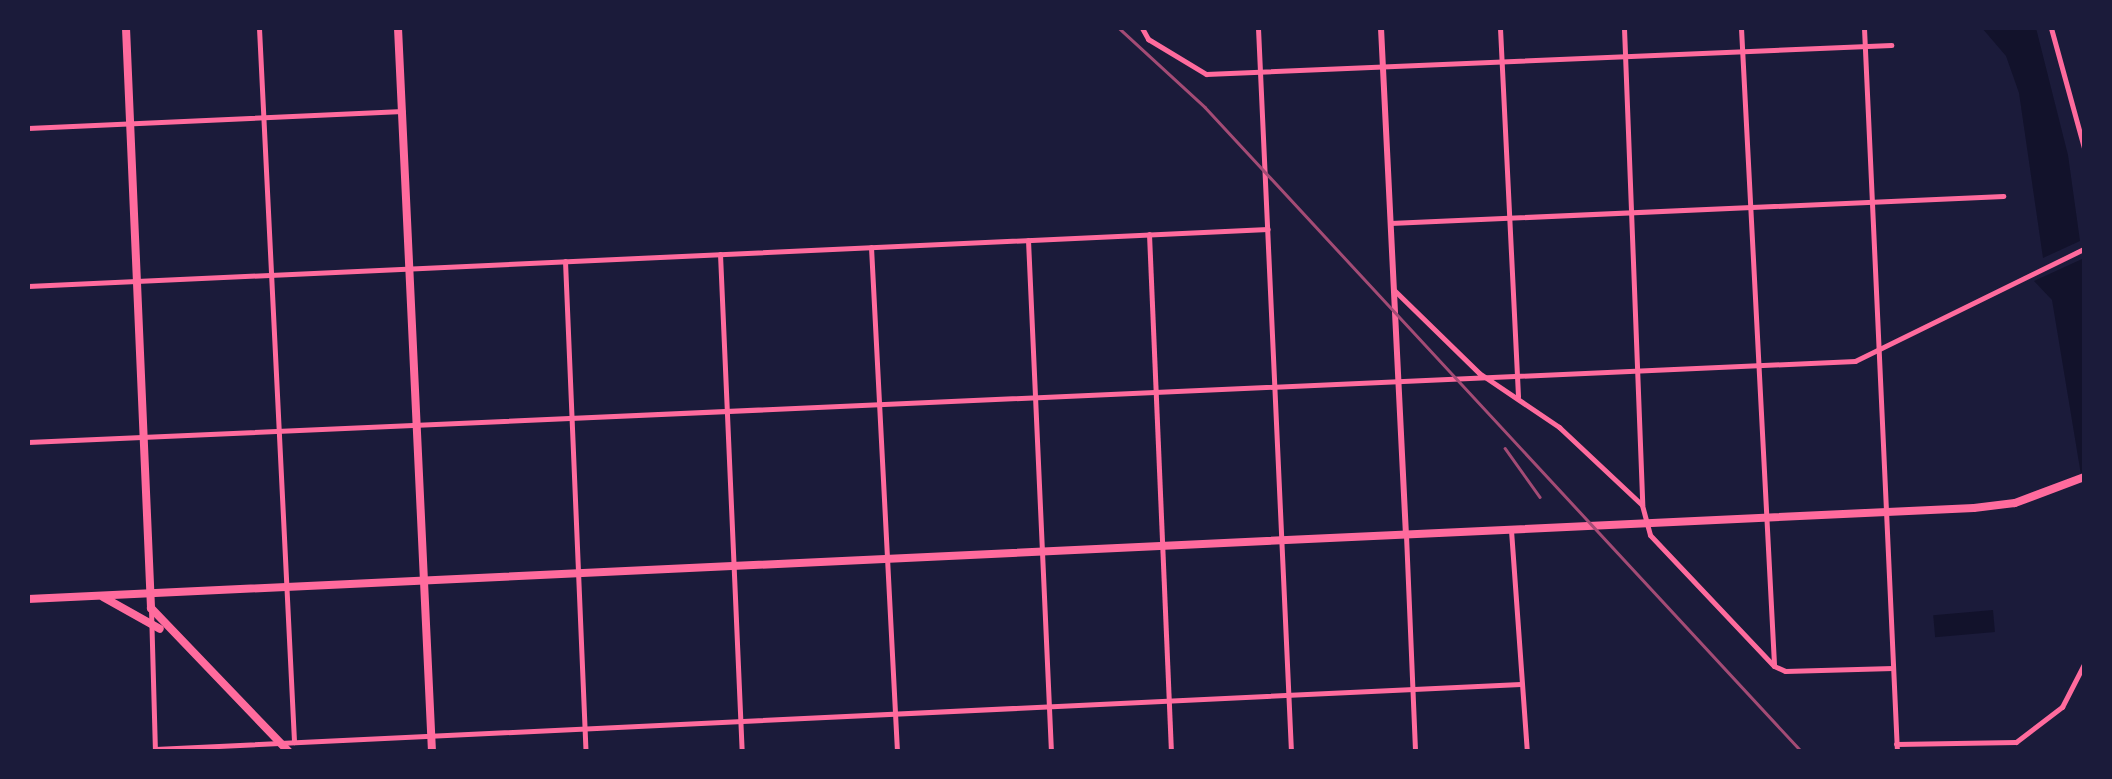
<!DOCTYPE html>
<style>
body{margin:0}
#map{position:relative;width:2112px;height:779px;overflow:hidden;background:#1b1b3a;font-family:"Noto Serif",serif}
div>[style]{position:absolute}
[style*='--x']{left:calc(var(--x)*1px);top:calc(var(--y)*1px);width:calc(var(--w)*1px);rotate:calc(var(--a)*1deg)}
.water>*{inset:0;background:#12122b;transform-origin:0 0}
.minor>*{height:5px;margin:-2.5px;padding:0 2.5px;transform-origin:2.5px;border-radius:2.5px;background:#ff6b9d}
.tertiary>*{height:6px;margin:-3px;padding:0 3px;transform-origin:3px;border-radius:3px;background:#ff6b9d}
.secondary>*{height:8px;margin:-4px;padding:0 4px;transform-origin:4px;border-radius:4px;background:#ff6b9d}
.rail>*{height:2.5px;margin:-1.25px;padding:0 1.25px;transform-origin:1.25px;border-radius:1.25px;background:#a44b75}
span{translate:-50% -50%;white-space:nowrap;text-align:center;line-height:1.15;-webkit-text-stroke:9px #1b1b3a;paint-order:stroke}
.frame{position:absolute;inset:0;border:30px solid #1b1b3a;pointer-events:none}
</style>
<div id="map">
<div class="water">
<i style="clip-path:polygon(1982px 28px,2036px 28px,2068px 155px,2080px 241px,2043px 258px,2019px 93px,2006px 56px)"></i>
<i style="clip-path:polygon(2082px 259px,2084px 272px,2084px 493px,2052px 300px,2034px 281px)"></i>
<i style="left:1993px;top:610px;width:22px;height:60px;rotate:85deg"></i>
</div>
<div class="minor">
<i style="--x:259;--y:28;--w:715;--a:87.19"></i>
<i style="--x:1142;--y:28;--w:13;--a:61"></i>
<i style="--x:1148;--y:39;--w:68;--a:31.1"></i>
<i style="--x:1206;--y:74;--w:686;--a:-2.42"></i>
<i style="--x:1258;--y:28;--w:725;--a:87.39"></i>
<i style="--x:1500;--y:28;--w:369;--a:87.2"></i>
<i style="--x:1624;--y:28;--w:477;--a:87.8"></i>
<i style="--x:1642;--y:505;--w:31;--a:75"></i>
<i style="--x:1650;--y:535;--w:180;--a:46.6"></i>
<i style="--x:1774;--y:666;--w:12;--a:24"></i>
<i style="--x:1785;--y:671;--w:108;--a:-1.6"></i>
<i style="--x:1741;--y:28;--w:637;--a:87.03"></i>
<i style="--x:1864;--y:28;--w:725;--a:87.39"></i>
<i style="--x:2051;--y:28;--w:124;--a:74.6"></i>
<i style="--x:28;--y:128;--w:375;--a:-2.6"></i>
<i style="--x:1390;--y:223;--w:614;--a:-2.52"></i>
<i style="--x:1149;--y:234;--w:518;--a:87.57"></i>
<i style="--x:1028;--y:240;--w:513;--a:87.43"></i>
<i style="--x:871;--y:247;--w:506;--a:87.05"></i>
<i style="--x:720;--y:254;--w:498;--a:87.5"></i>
<i style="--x:565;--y:261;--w:491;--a:87.6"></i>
<i style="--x:28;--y:286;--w:1241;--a:-2.63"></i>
<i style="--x:1394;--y:290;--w:119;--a:44.3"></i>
<i style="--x:1479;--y:373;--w:97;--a:34"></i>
<i style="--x:1559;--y:427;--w:114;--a:43.2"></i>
<i style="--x:28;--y:442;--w:1829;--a:-2.54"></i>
<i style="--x:1855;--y:361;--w:255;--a:-26.1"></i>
<i style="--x:1511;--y:530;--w:223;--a:85.9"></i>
<i style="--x:1406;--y:535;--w:217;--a:87.6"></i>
<i style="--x:151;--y:609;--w:140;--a:88.4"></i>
<i style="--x:155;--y:749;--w:1367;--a:-2.73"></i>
<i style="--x:1896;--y:744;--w:120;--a:-1"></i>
<i style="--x:2016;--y:742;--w:58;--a:-37.3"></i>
<i style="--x:2062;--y:707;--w:48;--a:-62.9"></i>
</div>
<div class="tertiary">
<i style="--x:1381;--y:28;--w:508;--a:87.18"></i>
</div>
<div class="secondary">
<i style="--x:126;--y:28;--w:581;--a:87.53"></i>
<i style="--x:151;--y:608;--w:199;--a:46.2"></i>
<i style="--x:398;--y:28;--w:725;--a:87.31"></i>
<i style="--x:103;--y:597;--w:65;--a:29.3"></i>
<i style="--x:28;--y:599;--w:1948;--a:-2.68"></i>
<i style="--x:1974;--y:508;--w:41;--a:-7"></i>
<i style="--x:2015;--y:503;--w:74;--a:-20.6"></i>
</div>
<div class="rail">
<i style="--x:1119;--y:28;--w:117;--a:42.6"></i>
<i style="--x:1205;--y:107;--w:879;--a:47.21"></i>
<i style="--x:1505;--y:448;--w:60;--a:54.5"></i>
</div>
<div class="frame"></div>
</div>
